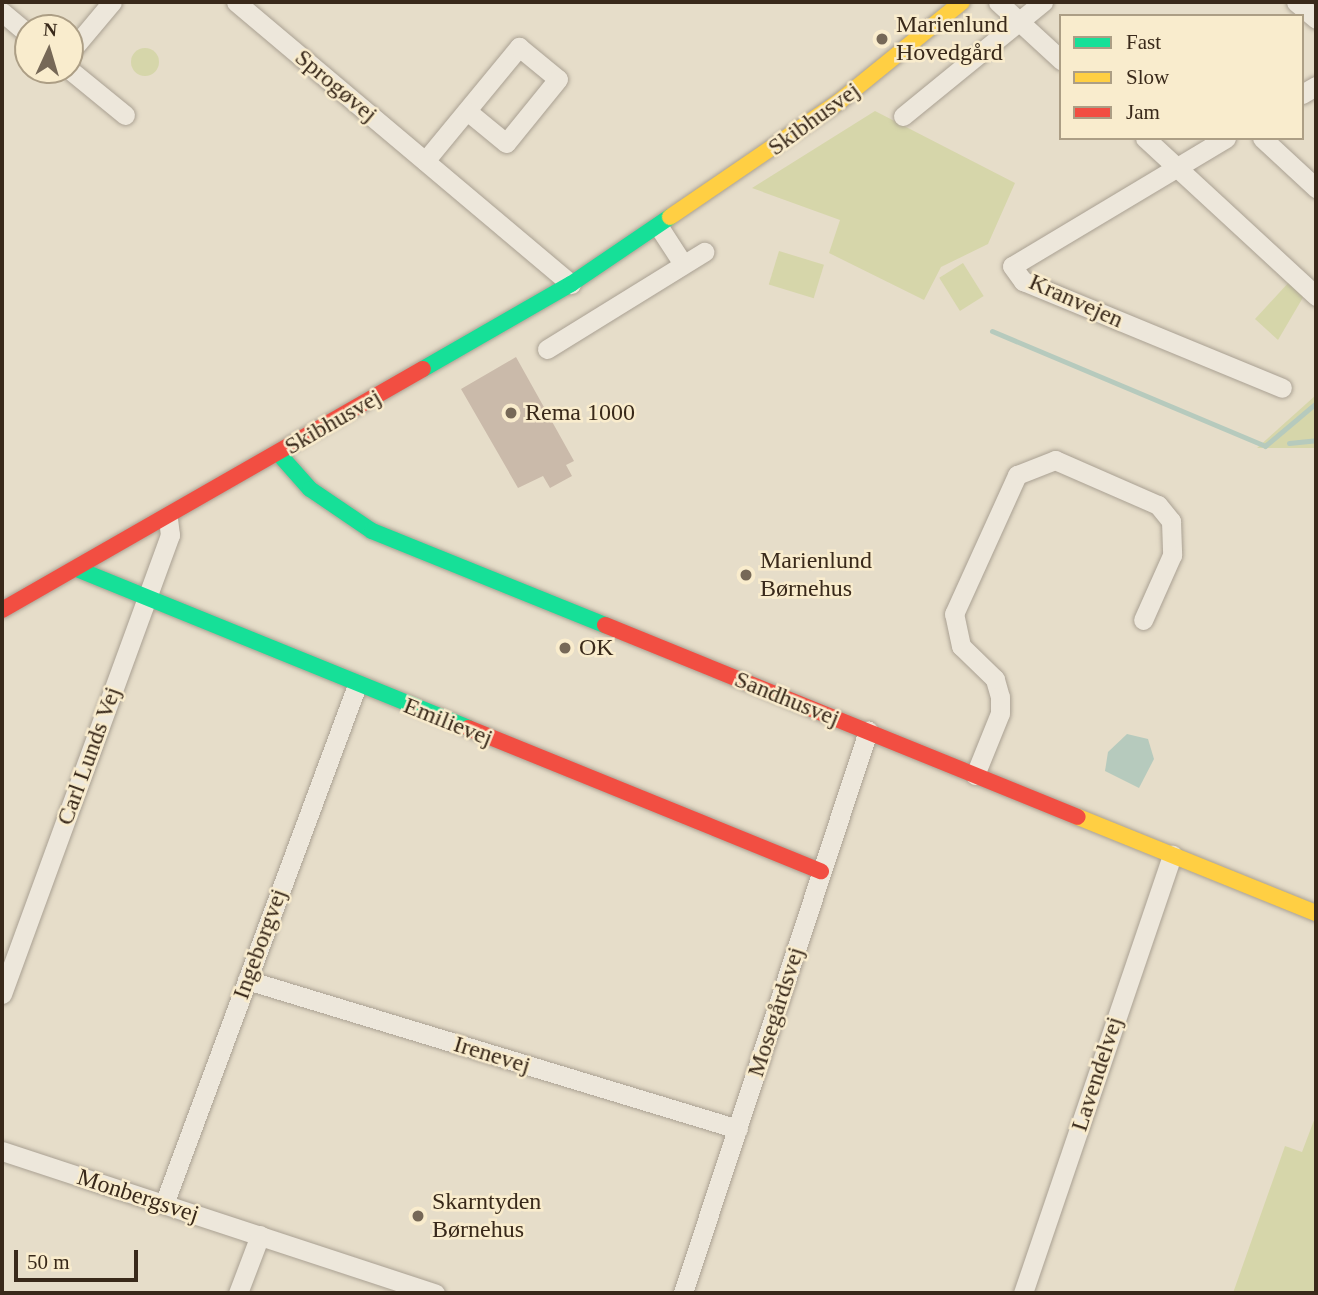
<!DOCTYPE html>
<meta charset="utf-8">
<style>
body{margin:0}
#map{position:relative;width:1318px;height:1295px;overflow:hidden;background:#e6ddc9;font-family:"Times New Roman",serif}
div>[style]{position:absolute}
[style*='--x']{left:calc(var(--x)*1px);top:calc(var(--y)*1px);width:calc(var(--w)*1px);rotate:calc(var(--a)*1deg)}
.green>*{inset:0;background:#d6d6aa;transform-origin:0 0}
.round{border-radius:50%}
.water>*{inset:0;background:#b6cabd}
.stream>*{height:5px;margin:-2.5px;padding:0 2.5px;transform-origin:2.5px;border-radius:2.5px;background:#b6cabd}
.building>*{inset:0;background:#cabaaa}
.roads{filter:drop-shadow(0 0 2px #aaa193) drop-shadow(0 0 2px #aaa193)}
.street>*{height:19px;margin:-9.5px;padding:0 9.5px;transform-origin:9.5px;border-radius:9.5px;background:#ede7db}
.fast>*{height:16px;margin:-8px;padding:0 8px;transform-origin:8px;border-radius:8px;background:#16e098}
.slow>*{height:16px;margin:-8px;padding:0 8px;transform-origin:8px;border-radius:8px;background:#ffcf43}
.jam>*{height:16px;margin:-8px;padding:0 8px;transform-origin:8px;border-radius:8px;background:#f24e42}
.dots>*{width:19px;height:19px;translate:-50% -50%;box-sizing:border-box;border:4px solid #f9eccd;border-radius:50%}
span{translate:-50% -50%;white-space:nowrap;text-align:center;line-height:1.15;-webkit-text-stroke:5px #f9eccd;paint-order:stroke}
.poi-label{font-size:24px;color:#39291a}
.left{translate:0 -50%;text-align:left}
.street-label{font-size:24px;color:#39291a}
.frame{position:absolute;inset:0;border:4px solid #39291a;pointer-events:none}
.legend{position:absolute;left:1059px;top:14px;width:245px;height:126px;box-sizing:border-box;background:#f9eccd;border:2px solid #ac9e85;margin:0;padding:9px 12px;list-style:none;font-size:21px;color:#39291a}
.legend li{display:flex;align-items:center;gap:14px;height:35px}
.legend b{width:35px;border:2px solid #ac9e85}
.north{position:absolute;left:14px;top:14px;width:70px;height:70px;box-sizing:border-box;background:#f9eccd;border:2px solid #ac9e85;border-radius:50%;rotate:4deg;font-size:19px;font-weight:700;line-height:28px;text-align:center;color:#39291a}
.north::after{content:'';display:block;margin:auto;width:24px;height:32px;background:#766857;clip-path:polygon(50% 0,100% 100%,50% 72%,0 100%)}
.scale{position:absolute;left:14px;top:1250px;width:124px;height:32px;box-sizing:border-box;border:4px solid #39291a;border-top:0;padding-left:9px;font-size:21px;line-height:24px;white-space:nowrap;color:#39291a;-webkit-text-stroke:5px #f9eccd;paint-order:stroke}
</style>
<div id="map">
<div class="green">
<i class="round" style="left:131px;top:48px;width:28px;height:28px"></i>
<i style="clip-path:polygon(875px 111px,1015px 183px,988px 244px,941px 267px,924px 300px,829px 253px,840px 220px,752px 188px)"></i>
<i style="left:779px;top:251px;width:47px;height:35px;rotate:17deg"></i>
<i style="left:963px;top:263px;width:39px;height:28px;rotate:58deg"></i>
<i style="clip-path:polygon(1290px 281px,1305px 294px,1278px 340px,1255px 319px)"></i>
<i style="clip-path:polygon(1316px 395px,1316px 448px,1257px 448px)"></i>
<i style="clip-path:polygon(1316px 1115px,1316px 1293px,1233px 1293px,1285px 1146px,1302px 1152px)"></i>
</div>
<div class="water">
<i style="clip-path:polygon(1127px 734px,1148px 739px,1154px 759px,1139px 788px,1105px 771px,1108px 752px)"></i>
</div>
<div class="stream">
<i style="--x:992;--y:331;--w:296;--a:22.8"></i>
<i style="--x:1265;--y:446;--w:67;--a:-40.1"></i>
<i style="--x:1289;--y:443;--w:27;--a:-6"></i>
</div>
<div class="building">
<i style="clip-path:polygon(516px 357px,574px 461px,566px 465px,572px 476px,550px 488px,543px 476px,518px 488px,461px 389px)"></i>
</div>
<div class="roads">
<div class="street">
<i style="--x:236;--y:2;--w:438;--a:40.1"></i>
<i style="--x:998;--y:2;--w:86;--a:42.6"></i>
<i style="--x:1296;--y:2;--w:26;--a:40"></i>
<i style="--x:2;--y:12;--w:34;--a:40"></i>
<i style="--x:70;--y:52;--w:65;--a:-50"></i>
<i style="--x:70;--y:70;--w:71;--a:39.3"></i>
<i style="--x:1302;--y:94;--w:16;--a:-30"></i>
<i style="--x:903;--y:116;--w:181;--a:-39.2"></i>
<i style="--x:1145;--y:138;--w:233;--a:42.7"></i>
<i style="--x:1226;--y:138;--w:249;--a:149.1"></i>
<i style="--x:1012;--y:266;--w:19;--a:54"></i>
<i style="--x:1023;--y:281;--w:280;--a:22.4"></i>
<i style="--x:1262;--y:138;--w:74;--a:42.8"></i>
<i style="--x:425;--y:161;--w:148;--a:-50.5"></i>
<i style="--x:519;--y:47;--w:50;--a:39.4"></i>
<i style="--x:558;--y:79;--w:82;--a:129.1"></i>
<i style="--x:506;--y:143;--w:50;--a:-140.6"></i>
<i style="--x:659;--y:227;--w:44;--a:57"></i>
<i style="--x:547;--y:349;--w:185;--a:-31.7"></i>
<i style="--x:975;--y:775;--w:67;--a:-68"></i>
<i style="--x:1000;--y:713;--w:16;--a:-90"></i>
<i style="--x:1000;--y:697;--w:19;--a:-106"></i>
<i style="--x:995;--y:679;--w:47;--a:-135.9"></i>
<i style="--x:961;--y:646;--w:33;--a:-102"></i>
<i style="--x:954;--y:614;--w:153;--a:-65.6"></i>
<i style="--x:1017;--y:475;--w:41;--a:-21.5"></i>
<i style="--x:1055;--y:460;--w:112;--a:23.6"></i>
<i style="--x:1158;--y:505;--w:21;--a:51"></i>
<i style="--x:1171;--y:521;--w:34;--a:88"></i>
<i style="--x:1172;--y:555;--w:71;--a:114"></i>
<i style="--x:247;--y:980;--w:513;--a:16.88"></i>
<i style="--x:2;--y:994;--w:489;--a:-69.9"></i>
<i style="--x:170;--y:535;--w:17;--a:-97"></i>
<i style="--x:2;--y:1151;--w:456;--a:18.2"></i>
<i style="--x:164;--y:1204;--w:554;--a:-69.6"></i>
<i style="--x:238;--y:1293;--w:62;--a:-69.2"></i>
<i style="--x:683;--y:1293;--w:592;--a:-71.78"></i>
<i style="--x:1023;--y:1293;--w:463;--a:-71.2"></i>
</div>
<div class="fast">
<i style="--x:423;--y:369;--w:171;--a:-29.9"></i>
<i style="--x:571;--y:284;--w:120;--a:-34.1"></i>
<i style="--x:278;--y:453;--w:48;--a:48.4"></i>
<i style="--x:310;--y:489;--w:75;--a:34.1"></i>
<i style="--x:372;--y:531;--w:251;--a:22"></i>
<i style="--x:77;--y:569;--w:422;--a:22.1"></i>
</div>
<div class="slow">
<i style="--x:670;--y:217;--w:206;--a:-34.3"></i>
<i style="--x:840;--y:101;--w:157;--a:-39.1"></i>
<i style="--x:1078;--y:817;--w:257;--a:22"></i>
</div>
<div class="jam">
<i style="--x:2;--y:610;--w:485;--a:-29.8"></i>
<i style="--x:605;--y:625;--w:510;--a:22.09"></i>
<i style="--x:468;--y:728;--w:381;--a:22.1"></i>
</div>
</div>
<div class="dots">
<i style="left:882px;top:39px;background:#766857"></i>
<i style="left:511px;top:413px;background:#766857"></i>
<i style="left:746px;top:575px;background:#766857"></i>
<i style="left:565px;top:648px;background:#766857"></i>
<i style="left:418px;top:1216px;background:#766857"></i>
</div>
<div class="poi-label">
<span class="left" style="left:896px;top:39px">Marienlund<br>Hovedgård</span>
<span class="left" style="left:525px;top:413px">Rema 1000</span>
<span class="left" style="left:760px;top:575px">Marienlund<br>Børnehus</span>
<span class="left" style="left:579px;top:648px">OK</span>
<span class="left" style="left:432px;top:1216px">Skarntyden<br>Børnehus</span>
</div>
<div class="street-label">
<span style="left:336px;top:86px;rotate:40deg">Sprogøvej</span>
<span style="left:814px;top:119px;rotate:-36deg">Skibhusvej</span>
<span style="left:1076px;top:301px;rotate:24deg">Kranvejen</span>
<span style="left:333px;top:422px;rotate:-30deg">Skibhusvej</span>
<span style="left:787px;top:699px;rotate:22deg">Sandhusvej</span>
<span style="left:448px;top:722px;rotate:22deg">Emilievej</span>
<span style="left:89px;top:756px;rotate:-70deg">Carl Lunds Vej</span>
<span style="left:260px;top:944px;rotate:-70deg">Ingeborgvej</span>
<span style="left:776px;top:1012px;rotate:-72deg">Mosegårdsvej</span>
<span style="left:492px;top:1055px;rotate:17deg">Irenevej</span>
<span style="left:1097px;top:1074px;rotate:-72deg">Lavendelvej</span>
<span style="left:138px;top:1196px;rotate:18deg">Monbergsvej</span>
</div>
<div class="frame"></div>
<ul class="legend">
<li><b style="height:9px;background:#16e098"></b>Fast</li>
<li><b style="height:9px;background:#ffcf43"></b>Slow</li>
<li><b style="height:9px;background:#f24e42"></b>Jam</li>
</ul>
<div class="north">N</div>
<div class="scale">50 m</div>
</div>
